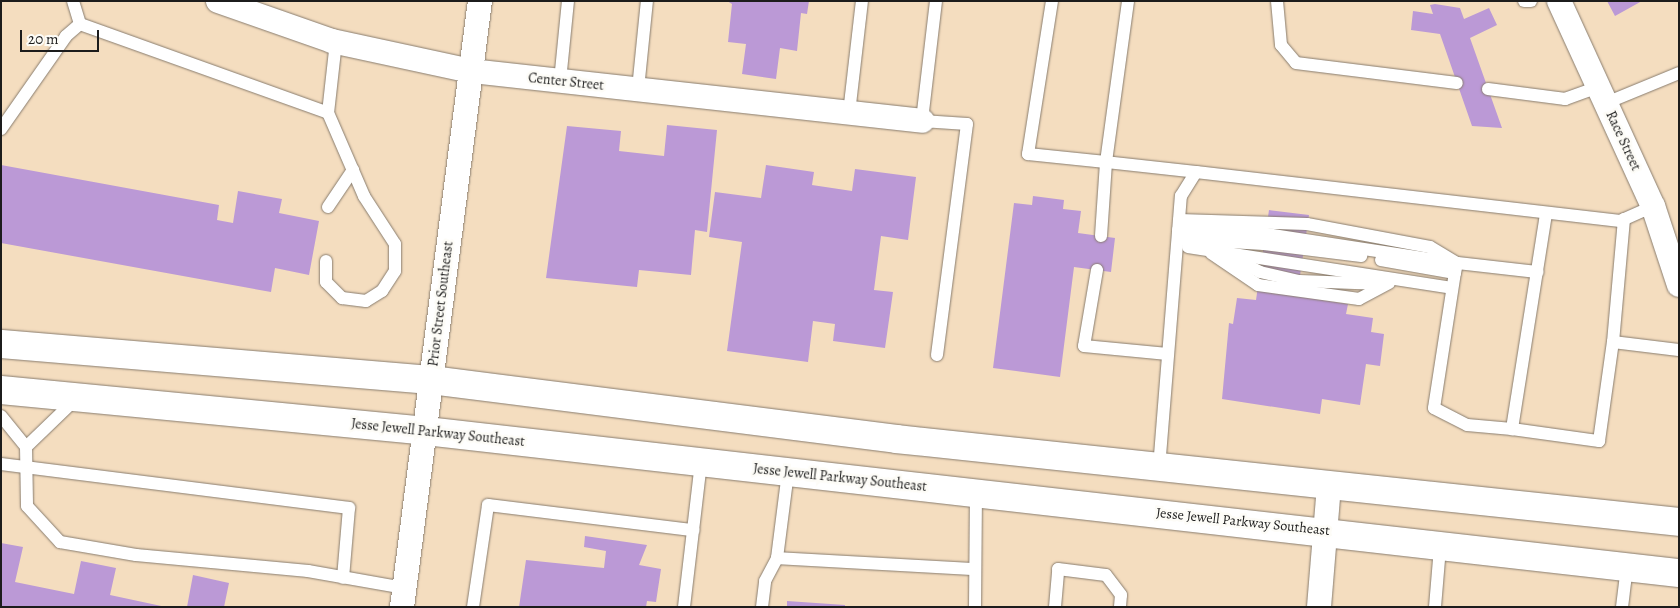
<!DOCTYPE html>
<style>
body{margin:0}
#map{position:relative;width:1680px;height:608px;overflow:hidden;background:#f4ddbf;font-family:Alegreya,serif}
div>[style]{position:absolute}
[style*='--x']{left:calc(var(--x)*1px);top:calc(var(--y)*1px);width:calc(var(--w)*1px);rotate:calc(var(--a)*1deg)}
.building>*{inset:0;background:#bb99d6}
.roads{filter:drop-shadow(0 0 1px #887c6e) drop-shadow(0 0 1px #887c6e)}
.lane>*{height:12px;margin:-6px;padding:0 6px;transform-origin:6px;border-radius:6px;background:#fff}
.street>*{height:24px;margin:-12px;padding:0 12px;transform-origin:12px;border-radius:12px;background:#fff}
.primary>*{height:28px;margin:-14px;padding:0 14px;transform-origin:14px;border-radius:14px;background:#fff}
span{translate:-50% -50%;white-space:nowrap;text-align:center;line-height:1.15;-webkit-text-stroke:5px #fdfcf7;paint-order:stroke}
.street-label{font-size:14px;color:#1c1c1c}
.frame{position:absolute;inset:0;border:2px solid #1c1c1c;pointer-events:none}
.scale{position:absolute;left:20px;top:30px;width:79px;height:22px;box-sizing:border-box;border:2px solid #1c1c1c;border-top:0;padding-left:6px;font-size:15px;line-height:18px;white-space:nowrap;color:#1c1c1c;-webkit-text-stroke:4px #fdfcf7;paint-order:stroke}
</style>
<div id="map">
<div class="building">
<i style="clip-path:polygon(727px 1px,809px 1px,807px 14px,801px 13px,797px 51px,780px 48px,776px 79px,742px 74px,746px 44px,728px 42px,732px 4px)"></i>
<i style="clip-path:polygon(1607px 1px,1642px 1px,1615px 16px)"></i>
<i style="clip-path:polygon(1435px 4px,1460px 8px,1464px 19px,1489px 8px,1497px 25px,1470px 38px,1502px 128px,1472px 126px,1440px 34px,1411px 30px,1413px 11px,1433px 14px,1430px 5px)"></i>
<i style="clip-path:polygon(667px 125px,717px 130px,707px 232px,695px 230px,691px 275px,639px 270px,637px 287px,546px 278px,567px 126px,621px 131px,619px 151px,664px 156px)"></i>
<i style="clip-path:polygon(1px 165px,219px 205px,217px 220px,233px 223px,238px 191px,282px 199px,279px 213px,319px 221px,309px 275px,275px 268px,271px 292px,1px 243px)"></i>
<i style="clip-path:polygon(766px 165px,814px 172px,812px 185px,852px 191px,855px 169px,916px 177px,908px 240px,881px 236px,874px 290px,893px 292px,885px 348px,833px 341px,835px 324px,813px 321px,808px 362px,727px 351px,742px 242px,709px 237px,715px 192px,761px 198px)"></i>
<i style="clip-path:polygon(1033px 196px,1064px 200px,1063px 209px,1081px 211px,1078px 233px,1115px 238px,1111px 272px,1074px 267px,1060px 377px,993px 368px,1014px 203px,1032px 205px)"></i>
<i style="clip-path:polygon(1269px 210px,1309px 215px,1297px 296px,1348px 304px,1346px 314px,1373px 318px,1371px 332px,1384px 334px,1380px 366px,1366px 364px,1360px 405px,1322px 399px,1320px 414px,1222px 399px,1229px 323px,1233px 324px,1237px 298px,1256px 300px)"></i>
<i style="clip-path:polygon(585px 536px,647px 545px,639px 565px,661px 569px,656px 602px,647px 601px,646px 607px,519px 607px,526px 560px,604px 568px,606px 551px,584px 547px)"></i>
<i style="clip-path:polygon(1px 543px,23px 547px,15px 582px,74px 594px,81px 561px,116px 568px,110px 595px,166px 607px,1px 607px)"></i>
<i style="clip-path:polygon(193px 575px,229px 583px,224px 607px,187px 607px)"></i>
<i style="clip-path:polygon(787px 601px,845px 605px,845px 607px,787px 607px)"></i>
</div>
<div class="roads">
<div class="lane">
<i style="--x:73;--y:1;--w:24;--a:73"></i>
<i style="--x:80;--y:24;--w:263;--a:19.7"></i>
<i style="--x:328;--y:113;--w:71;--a:-83.6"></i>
<i style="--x:936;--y:1;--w:121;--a:96.7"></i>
<i style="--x:922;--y:121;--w:45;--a:3.8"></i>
<i style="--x:967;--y:124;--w:233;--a:97.4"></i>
<i style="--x:1052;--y:1;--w:155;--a:98.9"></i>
<i style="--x:1028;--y:154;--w:78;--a:5.9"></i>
<i style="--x:1106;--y:162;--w:162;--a:-82.2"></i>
<i style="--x:1277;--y:1;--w:44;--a:84.8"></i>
<i style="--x:1281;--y:45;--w:23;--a:50"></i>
<i style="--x:1296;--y:63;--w:162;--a:7.1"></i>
<i style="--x:1524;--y:1;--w:7;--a:0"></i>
<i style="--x:560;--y:81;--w:80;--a:-84.3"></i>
<i style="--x:638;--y:89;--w:88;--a:-84.2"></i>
<i style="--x:1488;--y:89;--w:78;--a:7.4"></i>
<i style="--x:1565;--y:99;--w:35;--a:-20"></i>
<i style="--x:1606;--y:103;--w:79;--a:-22.3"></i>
<i style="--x:849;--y:113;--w:113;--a:-83.4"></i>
<i style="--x:1;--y:129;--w:113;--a:-55"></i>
<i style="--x:66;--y:36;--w:18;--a:-41"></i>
<i style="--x:328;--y:207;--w:45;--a:-56"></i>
<i style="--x:1546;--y:214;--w:218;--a:99"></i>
<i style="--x:1512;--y:429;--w:88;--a:7.9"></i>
<i style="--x:1599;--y:441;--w:100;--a:-82"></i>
<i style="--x:1624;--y:219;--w:123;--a:95.1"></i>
<i style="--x:1613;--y:342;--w:66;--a:6.9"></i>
<i style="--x:1179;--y:220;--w:128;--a:1.8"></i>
<i style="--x:1307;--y:224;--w:125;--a:10.6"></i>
<i style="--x:1430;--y:247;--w:31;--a:31"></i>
<i style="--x:1178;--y:230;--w:88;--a:2.6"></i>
<i style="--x:1266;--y:234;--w:185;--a:8.7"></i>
<i style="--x:1101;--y:236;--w:74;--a:-86.1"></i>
<i style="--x:1106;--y:162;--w:91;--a:6.3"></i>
<i style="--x:1178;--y:239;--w:86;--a:3.3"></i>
<i style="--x:1264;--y:244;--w:98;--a:7.1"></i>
<i style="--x:1188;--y:247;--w:267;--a:8.8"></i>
<i style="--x:1211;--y:253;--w:57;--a:34.2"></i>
<i style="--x:1258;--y:285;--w:102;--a:7.9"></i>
<i style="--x:1359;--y:299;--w:34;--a:-28"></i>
<i style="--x:1231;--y:257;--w:33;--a:27"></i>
<i style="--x:1260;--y:272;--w:40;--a:13"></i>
<i style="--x:1299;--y:281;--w:84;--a:2"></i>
<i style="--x:1381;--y:260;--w:75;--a:10"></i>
<i style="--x:326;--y:261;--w:21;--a:90"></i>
<i style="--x:326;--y:282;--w:23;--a:45"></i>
<i style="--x:342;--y:298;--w:24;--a:7"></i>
<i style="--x:366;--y:301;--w:19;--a:-32"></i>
<i style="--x:382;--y:291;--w:24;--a:-57"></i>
<i style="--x:395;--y:271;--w:27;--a:-90"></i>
<i style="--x:395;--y:244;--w:57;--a:-122.9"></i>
<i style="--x:364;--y:196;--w:90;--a:-113.4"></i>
<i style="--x:1097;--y:270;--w:77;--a:99.7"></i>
<i style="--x:1084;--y:346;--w:84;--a:5.4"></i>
<i style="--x:1;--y:416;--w:40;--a:51"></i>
<i style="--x:26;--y:447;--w:71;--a:-43.9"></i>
<i style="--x:1512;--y:429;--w:45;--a:-174.9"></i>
<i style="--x:1467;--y:425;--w:37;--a:-153"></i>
<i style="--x:1434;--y:408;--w:137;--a:-81.2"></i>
<i style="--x:1455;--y:273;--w:10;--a:-79"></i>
<i style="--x:1457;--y:263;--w:81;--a:6.4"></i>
<i style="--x:26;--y:447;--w:59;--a:89"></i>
<i style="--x:27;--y:506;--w:49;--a:47.5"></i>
<i style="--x:60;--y:542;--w:77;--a:9.7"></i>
<i style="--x:136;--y:555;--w:173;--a:5.3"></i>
<i style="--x:308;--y:571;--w:97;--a:10"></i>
<i style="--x:1;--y:464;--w:351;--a:7.2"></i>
<i style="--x:349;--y:508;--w:70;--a:94.9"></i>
<i style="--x:1159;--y:468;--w:273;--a:-85.4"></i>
<i style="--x:1181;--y:196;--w:28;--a:-58"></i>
<i style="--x:1196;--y:172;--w:427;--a:6.6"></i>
<i style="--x:1620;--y:221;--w:36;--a:-24"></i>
<i style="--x:777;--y:558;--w:198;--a:3.2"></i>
<i style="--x:473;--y:607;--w:103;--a:-81.6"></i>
<i style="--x:488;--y:505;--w:207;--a:7"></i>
<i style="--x:684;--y:607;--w:146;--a:-83.3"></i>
<i style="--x:762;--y:607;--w:26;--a:-83"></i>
<i style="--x:765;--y:581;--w:26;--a:-62"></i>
<i style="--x:777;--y:558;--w:87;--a:-82.7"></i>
<i style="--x:975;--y:607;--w:114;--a:-89.5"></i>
<i style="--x:1055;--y:607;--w:38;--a:-85"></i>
<i style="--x:1058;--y:569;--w:48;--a:7.1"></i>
<i style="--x:1106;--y:575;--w:25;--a:53"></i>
<i style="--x:1121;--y:595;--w:12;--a:95"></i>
<i style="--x:1435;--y:607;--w:60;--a:-85.2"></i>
<i style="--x:1622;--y:607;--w:40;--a:-82.9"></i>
</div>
<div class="street">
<i style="--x:218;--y:1;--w:121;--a:19.3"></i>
<i style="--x:332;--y:41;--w:142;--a:12.2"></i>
<i style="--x:471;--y:71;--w:454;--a:6.3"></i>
<i style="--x:1559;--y:1;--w:226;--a:65.4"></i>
<i style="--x:1653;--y:206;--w:83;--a:71.8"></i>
<i style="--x:402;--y:607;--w:611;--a:-82.67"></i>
<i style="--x:1319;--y:607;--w:121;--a:-85.3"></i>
</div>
<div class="primary">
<i style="--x:1;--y:344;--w:432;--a:4.8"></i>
<i style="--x:431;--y:380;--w:469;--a:7.2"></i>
<i style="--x:896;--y:439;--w:787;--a:6.05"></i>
<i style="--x:1;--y:390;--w:427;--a:5.5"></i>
<i style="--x:426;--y:431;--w:1261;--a:6.47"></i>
</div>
</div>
<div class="street-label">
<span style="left:566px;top:82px;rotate:6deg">Center Street</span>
<span style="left:1623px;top:141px;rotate:65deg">Race Street</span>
<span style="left:441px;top:304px;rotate:-83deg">Prior Street Southeast</span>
<span style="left:438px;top:433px;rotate:6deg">Jesse Jewell Parkway Southeast</span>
<span style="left:840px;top:478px;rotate:6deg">Jesse Jewell Parkway Southeast</span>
<span style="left:1243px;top:522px;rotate:6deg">Jesse Jewell Parkway Southeast</span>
</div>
<div class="frame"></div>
<div class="scale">20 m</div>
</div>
